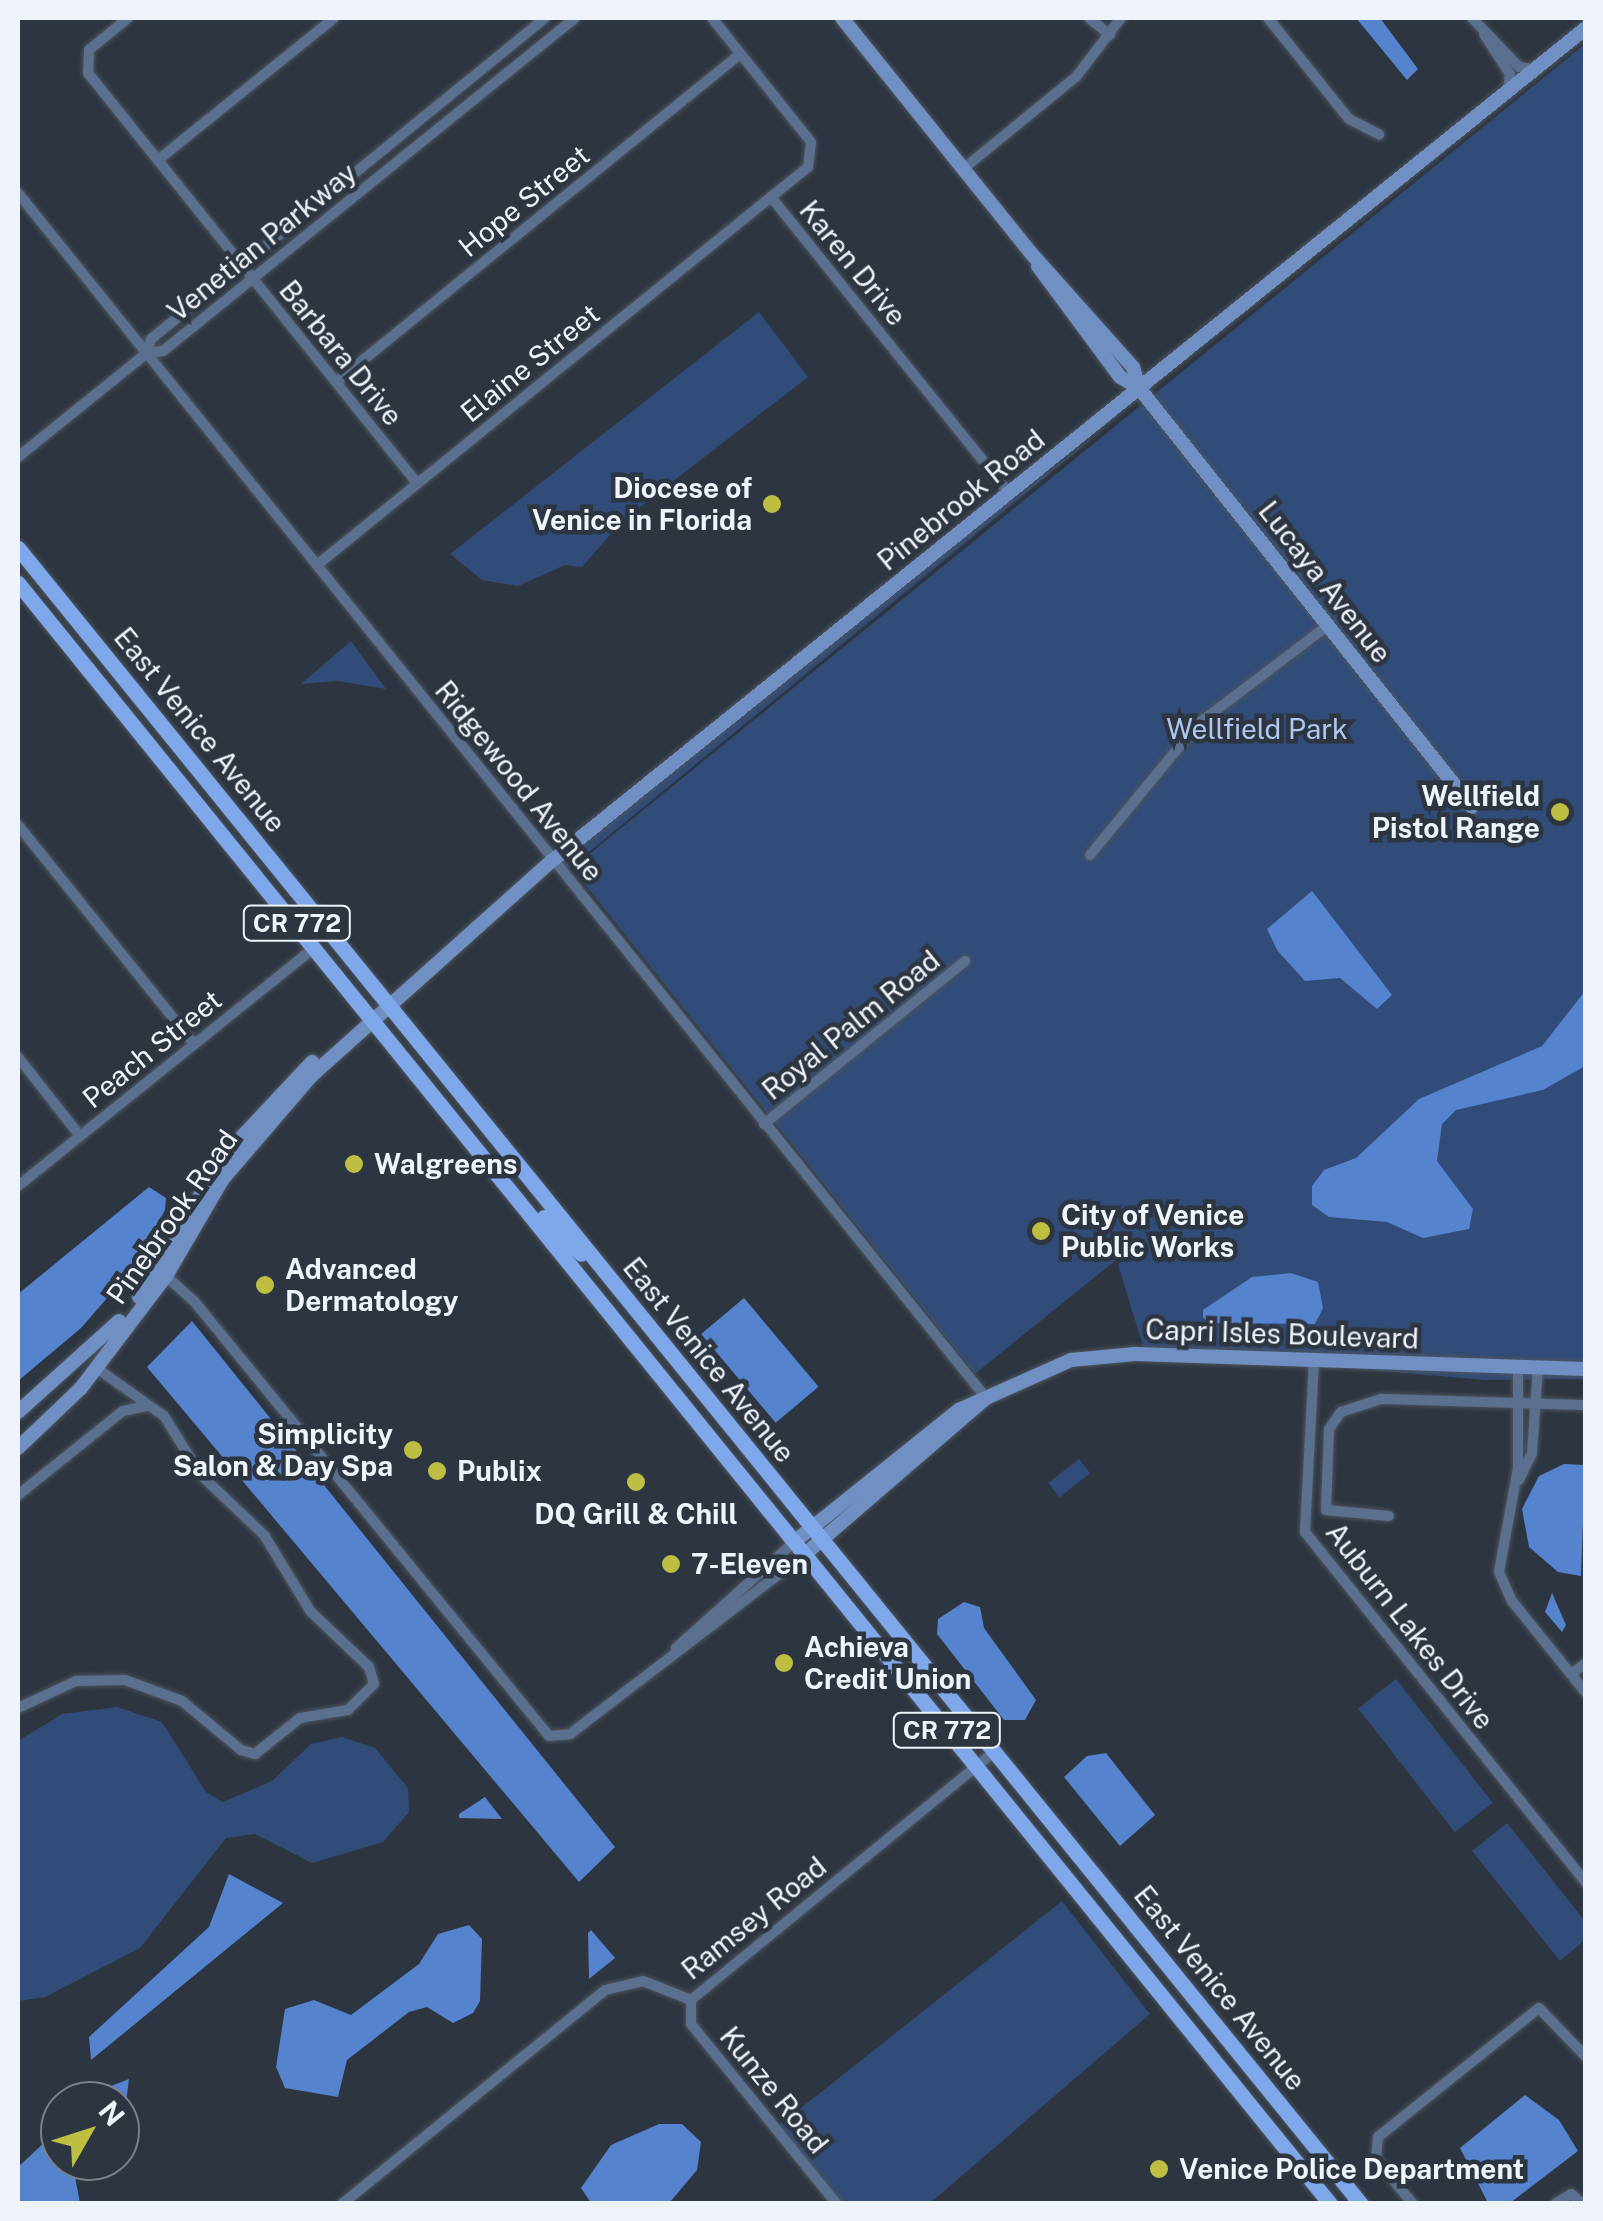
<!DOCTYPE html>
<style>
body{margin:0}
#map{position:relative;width:1603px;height:2221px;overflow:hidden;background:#2d3540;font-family:"Public Sans",sans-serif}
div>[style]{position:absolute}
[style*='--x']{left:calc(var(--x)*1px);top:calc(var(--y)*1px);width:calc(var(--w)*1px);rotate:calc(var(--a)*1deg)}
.green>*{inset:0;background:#314c78;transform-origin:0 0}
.water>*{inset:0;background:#5583ce;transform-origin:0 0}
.roads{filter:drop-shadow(0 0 2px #4c545e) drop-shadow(0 0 2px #4c545e)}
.street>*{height:10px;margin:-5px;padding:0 5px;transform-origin:5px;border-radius:5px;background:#5b6f8f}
.secondary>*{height:14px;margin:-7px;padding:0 7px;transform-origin:7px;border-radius:7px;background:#7090c3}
.primary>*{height:15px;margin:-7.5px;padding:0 7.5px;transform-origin:7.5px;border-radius:7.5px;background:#7fa8ea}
.dots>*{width:28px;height:28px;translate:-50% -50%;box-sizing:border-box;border:5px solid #2d3540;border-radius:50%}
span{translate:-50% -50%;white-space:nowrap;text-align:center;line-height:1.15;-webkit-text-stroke:9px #2d3540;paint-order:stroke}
.shield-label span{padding:2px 8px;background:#2d3540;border:2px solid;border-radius:8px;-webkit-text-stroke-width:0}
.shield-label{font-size:25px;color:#eff4fb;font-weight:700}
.street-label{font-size:28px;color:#eff4fb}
.poi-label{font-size:28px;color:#eff4fb;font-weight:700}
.right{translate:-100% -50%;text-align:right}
.left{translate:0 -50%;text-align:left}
.park-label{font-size:28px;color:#afc8f0}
.frame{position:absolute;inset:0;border:20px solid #eff4fb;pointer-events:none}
.north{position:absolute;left:40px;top:2081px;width:100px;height:100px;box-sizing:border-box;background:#2d3540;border:2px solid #7b818b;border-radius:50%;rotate:51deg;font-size:28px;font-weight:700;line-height:40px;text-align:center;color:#eff4fb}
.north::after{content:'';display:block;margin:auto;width:35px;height:45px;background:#bebf42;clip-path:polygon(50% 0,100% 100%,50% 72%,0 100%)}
</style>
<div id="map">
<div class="green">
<i style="clip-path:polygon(1585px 44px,1585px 1363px,1144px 1349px,1118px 1265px,1137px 1243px,975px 1374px,572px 868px)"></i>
<i style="clip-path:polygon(759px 312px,808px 377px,623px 520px,582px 567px,565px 565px,518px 586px,482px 580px,450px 554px)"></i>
<i style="clip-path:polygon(1109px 425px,567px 870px,559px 863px,956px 543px)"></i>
<i style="clip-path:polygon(351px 641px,386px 689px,338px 681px,301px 684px)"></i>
<i style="clip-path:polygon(1338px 1367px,1585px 1375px,1585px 1379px,1485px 1380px)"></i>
<i style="left:1079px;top:1459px;width:18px;height:39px;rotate:52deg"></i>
<i style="left:1396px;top:1679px;width:157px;height:48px;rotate:52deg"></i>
<i style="clip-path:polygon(117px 1707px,162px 1722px,206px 1792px,223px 1802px,272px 1781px,311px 1744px,342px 1737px,375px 1748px,408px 1788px,409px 1812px,383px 1842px,312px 1863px,255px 1834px,226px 1838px,140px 1948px,45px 1997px,18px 2001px,18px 1741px,62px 1714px)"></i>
<i style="clip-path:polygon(1507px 1823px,1585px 1921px,1585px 1940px,1560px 1961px,1472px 1851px)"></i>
<i style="clip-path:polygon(1062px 1901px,1150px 2014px,930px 2203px,832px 2203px,772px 2131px)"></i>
</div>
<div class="water">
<i style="clip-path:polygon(1356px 18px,1380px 18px,1418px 69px,1407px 80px)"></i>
<i style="clip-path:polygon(1312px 891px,1392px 995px,1377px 1009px,1340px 978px,1305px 981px,1277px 950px,1267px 929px)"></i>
<i style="clip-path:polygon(1585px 991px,1585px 1066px,1543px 1090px,1456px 1110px,1442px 1124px,1437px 1161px,1473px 1209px,1469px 1229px,1423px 1238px,1387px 1222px,1329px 1217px,1312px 1205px,1312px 1186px,1324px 1170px,1356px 1158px,1419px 1099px,1542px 1046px)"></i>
<i style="clip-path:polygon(149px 1187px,166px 1198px,165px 1210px,136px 1265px,81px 1328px,18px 1381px,18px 1294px)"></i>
<i style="clip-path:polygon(1291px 1273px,1318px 1282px,1323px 1308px,1315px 1324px,1208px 1323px,1203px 1317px,1203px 1310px,1252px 1277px)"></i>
<i style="left:744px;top:1298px;width:116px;height:56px;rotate:50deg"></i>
<i style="clip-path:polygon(192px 1321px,615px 1847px,579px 1882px,147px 1367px)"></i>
<i style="clip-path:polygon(1564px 1464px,1585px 1465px,1581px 1576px,1558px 1572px,1529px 1547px,1522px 1509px,1539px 1476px)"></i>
<i style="clip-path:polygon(1552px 1593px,1566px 1625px,1562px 1632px,1545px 1612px)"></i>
<i style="clip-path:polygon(964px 1602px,980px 1607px,984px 1628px,1036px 1700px,1025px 1720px,1004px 1720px,937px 1634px,938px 1619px)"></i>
<i style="clip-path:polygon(1106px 1753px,1155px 1815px,1120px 1846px,1064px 1777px,1087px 1756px)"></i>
<i style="clip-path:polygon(485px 1797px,502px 1819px,459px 1818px,459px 1814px)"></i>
<i style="clip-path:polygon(229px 1874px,283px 1903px,91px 2060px,89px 2037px,209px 1927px)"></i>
<i style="clip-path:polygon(469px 1925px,482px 1939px,480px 2001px,473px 2013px,453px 2023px,427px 2007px,409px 2012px,347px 2060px,338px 2097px,285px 2088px,276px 2067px,285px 2009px,314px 2000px,351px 2015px,419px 1964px,438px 1934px)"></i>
<i style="clip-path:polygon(591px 1930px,615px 1958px,589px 1979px,588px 1933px)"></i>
<i style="clip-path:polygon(129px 2079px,126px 2103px,96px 2101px,111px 2086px)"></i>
<i style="clip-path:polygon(1525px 2095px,1559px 2120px,1578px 2151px,1510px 2203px,1488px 2203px,1460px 2148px)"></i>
<i style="clip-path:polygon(659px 2124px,682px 2124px,701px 2142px,697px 2170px,671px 2201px,591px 2203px,581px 2188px,611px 2145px)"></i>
<i style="clip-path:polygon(60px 2128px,60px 2161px,72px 2161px,80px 2203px,18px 2203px,18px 2167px)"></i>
</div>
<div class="roads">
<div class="street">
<i style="--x:128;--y:18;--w:50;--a:140.6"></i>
<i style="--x:89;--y:50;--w:23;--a:92"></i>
<i style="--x:88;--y:73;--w:526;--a:51.26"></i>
<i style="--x:1089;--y:18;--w:27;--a:39"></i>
<i style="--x:1268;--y:18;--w:129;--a:51.3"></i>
<i style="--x:1349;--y:119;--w:34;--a:27"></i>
<i style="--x:1472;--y:18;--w:68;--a:46.2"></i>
<i style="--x:1519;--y:67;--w:15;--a:8"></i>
<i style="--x:1484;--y:34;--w:48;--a:57"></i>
<i style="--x:1510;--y:74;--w:15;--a:98"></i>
<i style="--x:158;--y:160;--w:226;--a:-38.9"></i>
<i style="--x:963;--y:169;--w:146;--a:-39.2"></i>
<i style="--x:1076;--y:77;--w:74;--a:-52.7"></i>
<i style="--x:18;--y:193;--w:1546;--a:51.22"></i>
<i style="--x:771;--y:197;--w:380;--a:51.2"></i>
<i style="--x:147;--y:353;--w:15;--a:-74"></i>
<i style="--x:151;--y:339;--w:508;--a:-39.17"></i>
<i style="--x:336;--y:382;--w:520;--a:-39.07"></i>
<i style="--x:18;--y:457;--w:166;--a:-38.9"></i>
<i style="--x:147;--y:353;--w:16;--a:-7"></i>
<i style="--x:163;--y:351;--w:530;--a:-38.95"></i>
<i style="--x:317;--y:565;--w:632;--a:-39.03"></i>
<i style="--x:808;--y:167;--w:25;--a:-83"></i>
<i style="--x:811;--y:142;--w:159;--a:-128.6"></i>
<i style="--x:18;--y:825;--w:281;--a:51.2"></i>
<i style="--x:1090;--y:855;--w:170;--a:-50.5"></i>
<i style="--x:1198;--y:724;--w:162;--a:-37.2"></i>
<i style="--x:18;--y:1057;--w:100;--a:51.9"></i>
<i style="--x:764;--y:1124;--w:259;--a:-39"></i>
<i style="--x:18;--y:1186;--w:381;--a:-38.8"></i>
<i style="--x:166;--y:1276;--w:38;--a:42"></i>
<i style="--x:194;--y:1301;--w:561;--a:50.78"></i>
<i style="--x:549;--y:1736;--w:21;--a:-5"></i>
<i style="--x:570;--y:1734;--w:295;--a:-37.4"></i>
<i style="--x:1314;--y:1360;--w:172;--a:93"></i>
<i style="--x:1305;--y:1532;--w:450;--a:51.3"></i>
<i style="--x:1518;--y:1366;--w:102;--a:90"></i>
<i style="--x:1518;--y:1468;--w:106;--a:100.4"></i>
<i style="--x:1499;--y:1572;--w:32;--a:66"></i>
<i style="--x:1512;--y:1601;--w:118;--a:51.2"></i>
<i style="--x:1519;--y:1480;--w:30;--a:-64"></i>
<i style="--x:1532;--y:1453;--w:86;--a:-86"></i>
<i style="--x:18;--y:1495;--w:134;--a:-38.7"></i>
<i style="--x:123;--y:1411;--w:25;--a:-12"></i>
<i style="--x:1389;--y:1516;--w:63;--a:-174.6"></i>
<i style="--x:1326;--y:1510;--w:81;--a:-87.9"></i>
<i style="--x:1329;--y:1429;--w:21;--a:-55"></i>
<i style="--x:1341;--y:1412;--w:42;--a:-18"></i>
<i style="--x:1381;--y:1399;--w:205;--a:1.7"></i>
<i style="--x:676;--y:1648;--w:159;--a:-41.9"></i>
<i style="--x:1571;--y:1674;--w:19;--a:-36"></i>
<i style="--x:18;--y:1708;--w:64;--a:-25"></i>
<i style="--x:76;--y:1681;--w:49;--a:-1.2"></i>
<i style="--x:125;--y:1680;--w:61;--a:20.2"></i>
<i style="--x:182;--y:1701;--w:77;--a:39.7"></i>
<i style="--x:241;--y:1750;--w:15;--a:16"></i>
<i style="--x:255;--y:1754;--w:58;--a:-38.7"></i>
<i style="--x:300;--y:1718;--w:49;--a:-9.5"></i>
<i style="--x:348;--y:1710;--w:37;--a:-45"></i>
<i style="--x:374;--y:1684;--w:18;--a:-106"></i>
<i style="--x:369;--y:1667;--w:80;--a:-136.5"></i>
<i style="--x:311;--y:1612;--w:90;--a:-121.4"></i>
<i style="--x:264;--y:1535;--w:88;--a:-136.4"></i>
<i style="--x:200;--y:1474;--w:68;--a:-121.8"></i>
<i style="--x:164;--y:1416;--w:85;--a:-144.6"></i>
<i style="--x:691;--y:2000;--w:392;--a:-39.3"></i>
<i style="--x:691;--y:2000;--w:24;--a:90"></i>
<i style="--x:691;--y:2024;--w:232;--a:51"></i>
<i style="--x:342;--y:2204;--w:339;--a:-39.1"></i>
<i style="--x:605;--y:1990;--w:39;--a:-13"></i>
<i style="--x:643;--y:1981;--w:52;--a:21.6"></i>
<i style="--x:1413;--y:2204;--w:58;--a:-129.4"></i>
<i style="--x:1376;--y:2159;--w:22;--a:-85"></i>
<i style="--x:1378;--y:2137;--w:206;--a:-38.7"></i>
<i style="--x:1539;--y:2008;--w:68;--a:46.2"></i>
<i style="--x:1555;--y:2204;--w:19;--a:-32"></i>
<i style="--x:1571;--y:2194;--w:16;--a:40"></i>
</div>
<div class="secondary">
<i style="--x:842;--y:18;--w:300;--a:51.2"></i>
<i style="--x:1030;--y:252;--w:154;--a:48.2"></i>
<i style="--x:1133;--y:367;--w:22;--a:74"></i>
<i style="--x:1139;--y:388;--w:535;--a:51.52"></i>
<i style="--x:1038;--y:266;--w:138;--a:53.5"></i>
<i style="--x:1120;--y:377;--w:22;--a:30"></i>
<i style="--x:139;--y:1297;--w:165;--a:-58.9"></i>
<i style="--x:224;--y:1156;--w:129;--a:-46.9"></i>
<i style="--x:18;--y:1412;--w:136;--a:-42"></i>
<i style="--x:18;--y:1448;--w:87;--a:-43.6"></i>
<i style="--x:81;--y:1388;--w:141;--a:-52.8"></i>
<i style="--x:166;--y:1276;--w:111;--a:-59.7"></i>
<i style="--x:222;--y:1180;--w:137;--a:-49.4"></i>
<i style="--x:311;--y:1076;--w:324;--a:-41.8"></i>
<i style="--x:553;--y:860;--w:1326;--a:-38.85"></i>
<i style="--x:794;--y:1542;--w:211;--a:-38.7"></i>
<i style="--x:959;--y:1410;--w:123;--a:-24.1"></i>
<i style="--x:1071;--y:1360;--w:64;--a:-5.4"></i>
<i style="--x:1135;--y:1354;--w:451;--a:1.9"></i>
<i style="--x:804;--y:1555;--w:239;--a:-40.8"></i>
</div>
<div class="primary">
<i style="--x:18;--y:548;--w:2132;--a:50.96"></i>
<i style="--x:18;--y:583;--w:2085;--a:51.01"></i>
<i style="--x:544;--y:1217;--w:52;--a:45"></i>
</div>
</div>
<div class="dots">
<i style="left:772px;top:504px;background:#bebf42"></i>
<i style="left:1560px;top:812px;background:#bebf42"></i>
<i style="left:354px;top:1164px;background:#bebf42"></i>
<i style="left:1041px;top:1231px;background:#bebf42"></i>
<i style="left:265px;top:1285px;background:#bebf42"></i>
<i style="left:413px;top:1450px;background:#bebf42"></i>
<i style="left:437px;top:1471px;background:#bebf42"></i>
<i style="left:636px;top:1482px;background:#bebf42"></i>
<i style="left:671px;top:1564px;background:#bebf42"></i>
<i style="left:784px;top:1663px;background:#bebf42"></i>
<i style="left:1159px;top:2169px;background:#bebf42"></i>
</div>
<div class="shield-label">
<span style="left:297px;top:923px">CR 772</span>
<span style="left:947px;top:1730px">CR 772</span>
</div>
<div class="street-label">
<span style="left:524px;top:201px;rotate:-39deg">Hope Street</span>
<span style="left:262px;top:242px;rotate:-39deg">Venetian Parkway</span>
<span style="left:853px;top:263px;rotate:51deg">Karen Drive</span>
<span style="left:341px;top:353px;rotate:51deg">Barbara Drive</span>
<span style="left:530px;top:363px;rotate:-39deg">Elaine Street</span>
<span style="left:961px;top:500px;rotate:-39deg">Pinebrook Road</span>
<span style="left:1325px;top:582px;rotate:52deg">Lucaya Avenue</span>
<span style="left:200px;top:730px;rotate:51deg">East Venice Avenue</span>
<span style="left:519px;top:781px;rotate:51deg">Ridgewood Avenue</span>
<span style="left:851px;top:1025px;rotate:-39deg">Royal Palm Road</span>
<span style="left:152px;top:1049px;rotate:-39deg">Peach Street</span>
<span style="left:172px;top:1217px;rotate:-55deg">Pinebrook Road</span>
<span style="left:1282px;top:1334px;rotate:2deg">Capri Isles Boulevard</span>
<span style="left:709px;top:1360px;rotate:51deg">East Venice Avenue</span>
<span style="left:1410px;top:1626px;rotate:52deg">Auburn Lakes Drive</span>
<span style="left:754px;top:1918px;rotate:-39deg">Ramsey Road</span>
<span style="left:1220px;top:1988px;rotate:51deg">East Venice Avenue</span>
<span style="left:774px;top:2090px;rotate:51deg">Kunze Road</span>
</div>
<div class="poi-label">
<span class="right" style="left:752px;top:504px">Diocese of<br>Venice in Florida</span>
<span class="right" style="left:1540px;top:812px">Wellfield<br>Pistol Range</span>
<span class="left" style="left:374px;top:1164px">Walgreens</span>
<span class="left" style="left:1061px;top:1231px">City of Venice<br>Public Works</span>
<span class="left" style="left:285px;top:1285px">Advanced<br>Dermatology</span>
<span class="right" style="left:393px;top:1450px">Simplicity<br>Salon &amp; Day Spa</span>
<span class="left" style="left:457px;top:1471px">Publix</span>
<span style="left:636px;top:1514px">DQ Grill &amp; Chill</span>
<span class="left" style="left:691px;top:1564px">7-Eleven</span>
<span class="left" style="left:804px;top:1663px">Achieva<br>Credit Union</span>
<span class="left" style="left:1179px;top:2169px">Venice Police Department</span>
</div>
<div class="park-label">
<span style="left:1257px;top:729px">Wellfield Park</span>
</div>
<div class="frame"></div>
<div class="north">N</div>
</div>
